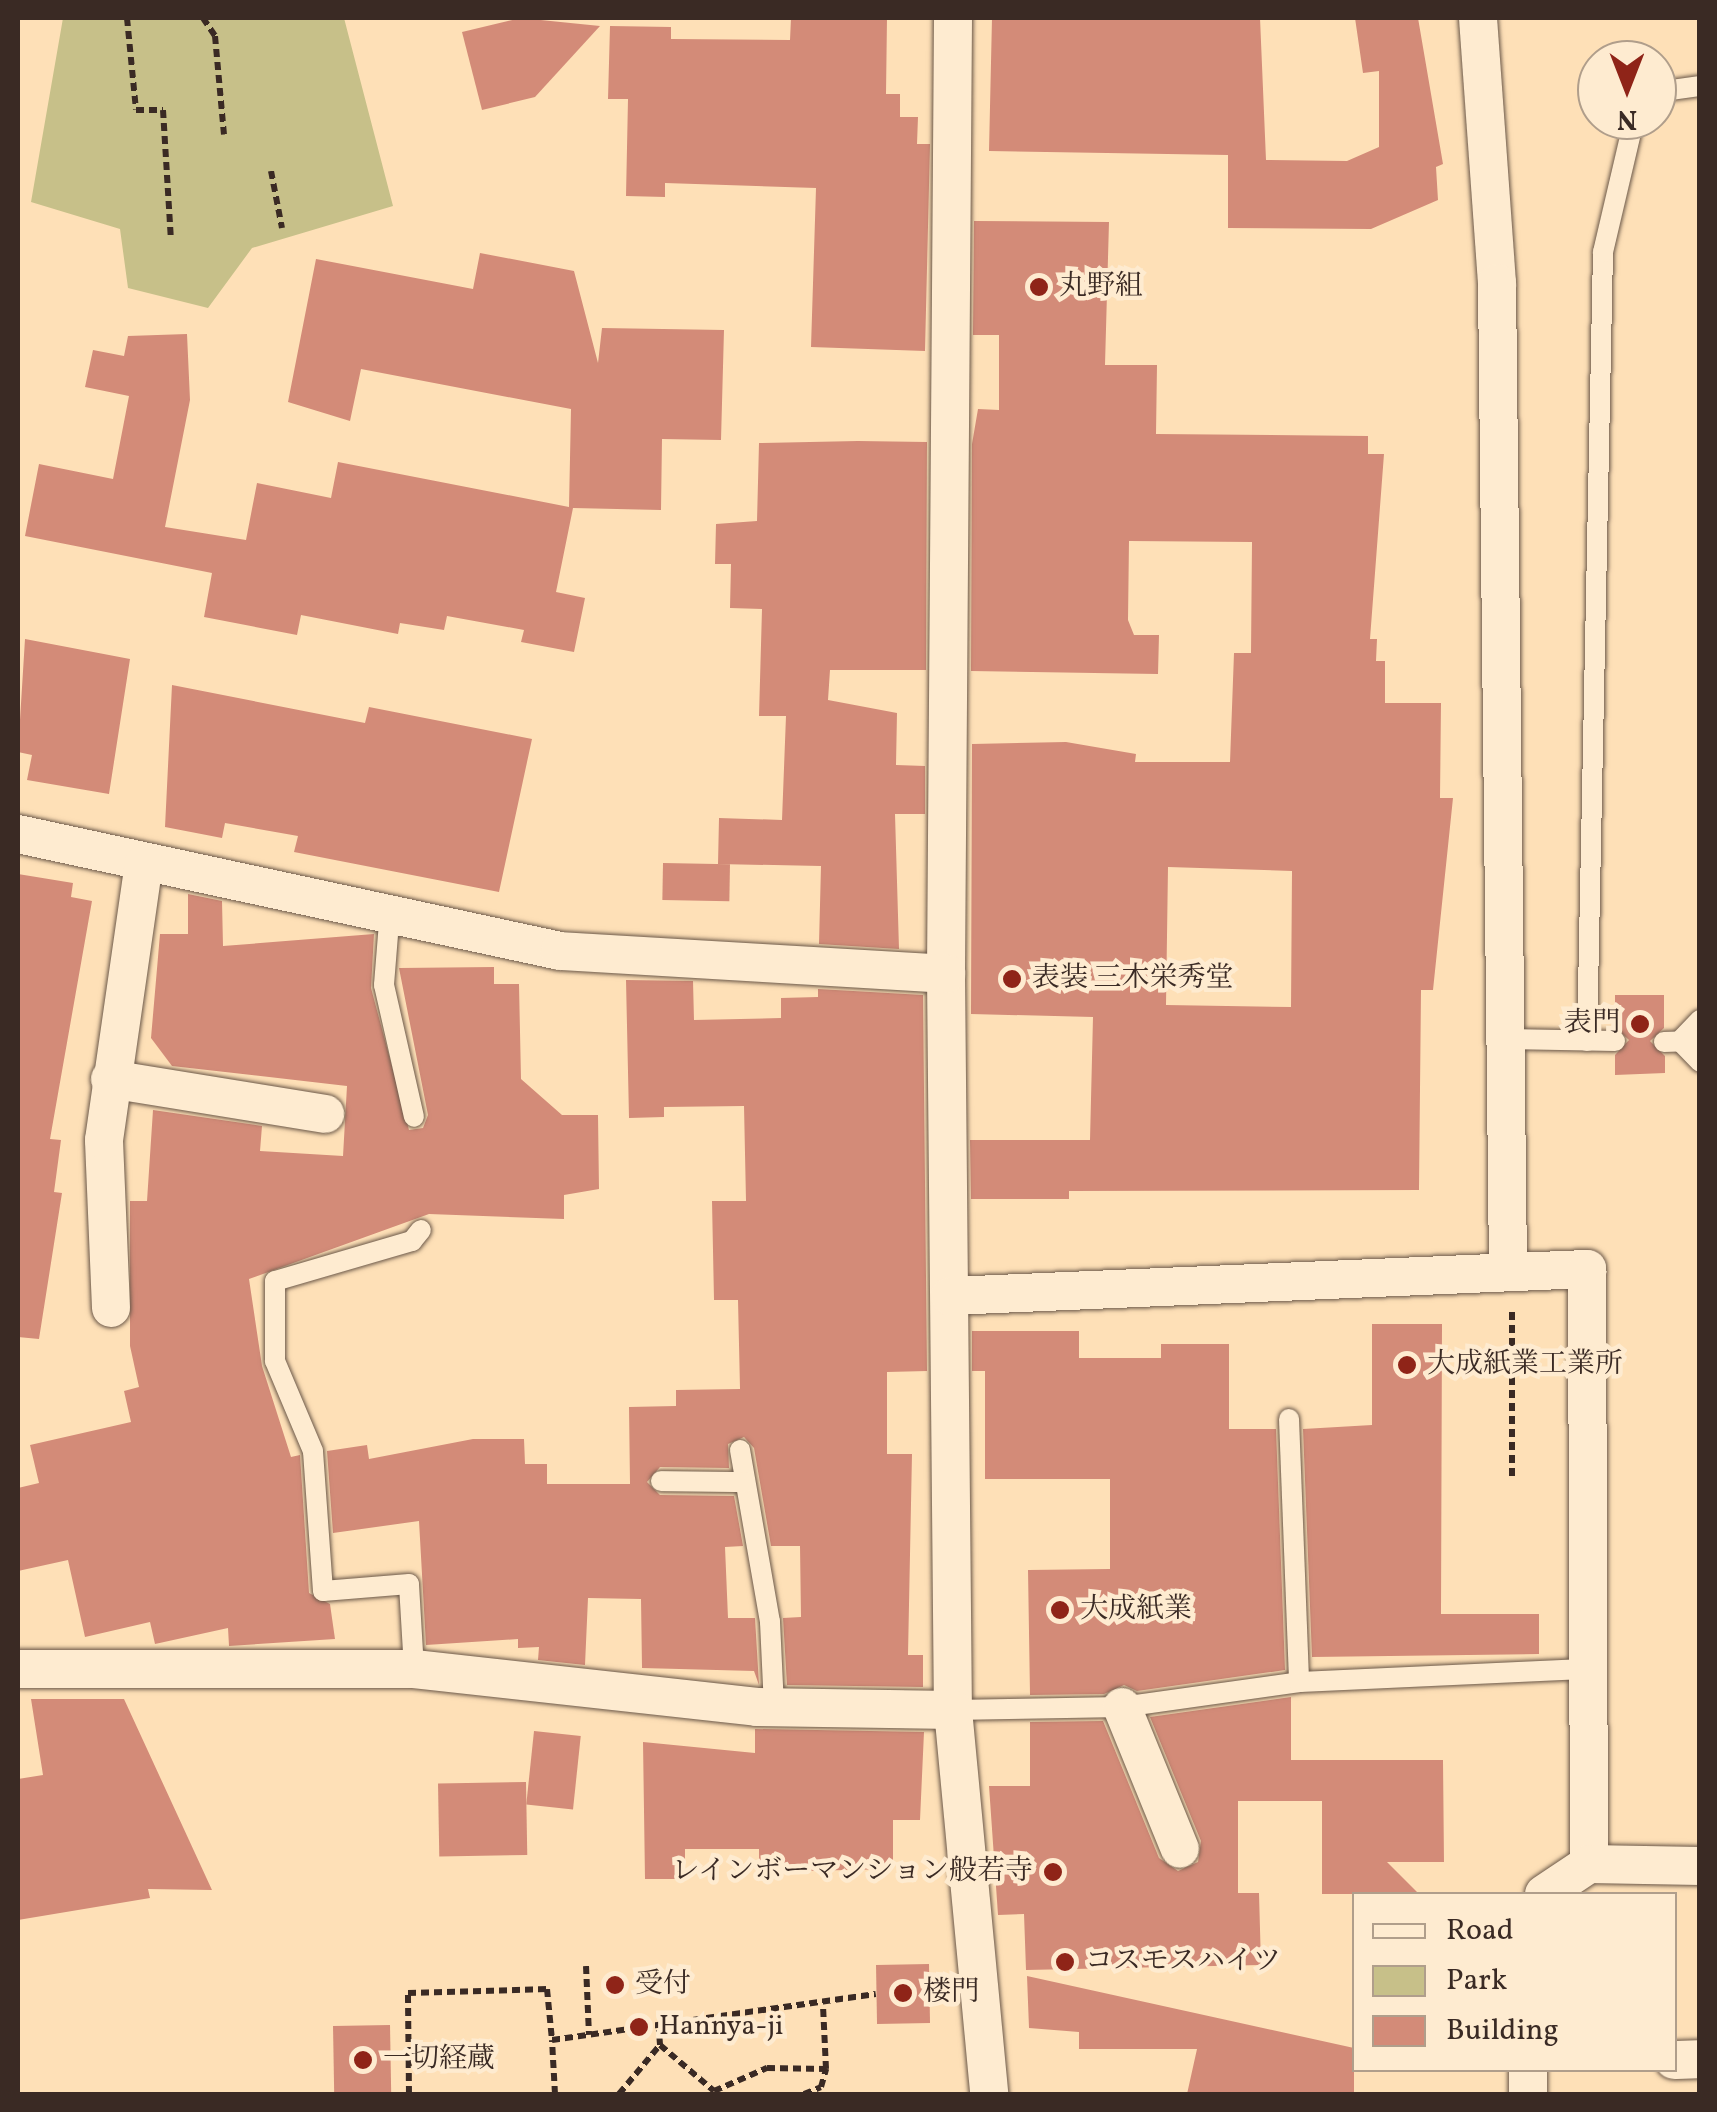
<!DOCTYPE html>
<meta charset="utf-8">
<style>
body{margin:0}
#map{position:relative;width:1717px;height:2112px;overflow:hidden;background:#fee0b7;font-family:Vollkorn,"Noto Serif JP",serif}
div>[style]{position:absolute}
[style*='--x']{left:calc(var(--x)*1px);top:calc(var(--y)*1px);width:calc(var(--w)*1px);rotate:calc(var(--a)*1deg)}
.green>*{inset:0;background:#c7c089}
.building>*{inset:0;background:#d38b78;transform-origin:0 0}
.path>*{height:6px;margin-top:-3px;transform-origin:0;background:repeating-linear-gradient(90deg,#3a2a24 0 8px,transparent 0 13px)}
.roads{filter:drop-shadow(0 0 2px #6b5849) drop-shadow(0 0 2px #6b5849)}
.service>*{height:20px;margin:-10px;padding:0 10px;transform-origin:10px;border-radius:10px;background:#feebd0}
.minor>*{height:38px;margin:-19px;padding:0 19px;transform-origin:19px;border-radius:19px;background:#feebd0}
.dots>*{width:28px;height:28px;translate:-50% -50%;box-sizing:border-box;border:5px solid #feebd0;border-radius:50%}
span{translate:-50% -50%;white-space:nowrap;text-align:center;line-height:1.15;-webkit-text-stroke:9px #feebd0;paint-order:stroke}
.poi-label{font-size:28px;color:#3a2a24}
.left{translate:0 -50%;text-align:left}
.right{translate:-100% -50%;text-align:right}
.frame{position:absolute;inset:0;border:20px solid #3a2a24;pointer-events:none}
.legend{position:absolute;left:1352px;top:1892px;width:325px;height:180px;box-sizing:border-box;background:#feebd0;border:2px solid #b09e8b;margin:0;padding:12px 18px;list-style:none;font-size:30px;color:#3a2a24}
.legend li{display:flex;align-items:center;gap:20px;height:50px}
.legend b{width:50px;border:2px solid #b09e8b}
.north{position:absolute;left:1577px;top:40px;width:100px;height:100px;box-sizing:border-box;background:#feebd0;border:2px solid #b09e8b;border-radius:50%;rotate:180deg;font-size:28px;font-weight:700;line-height:40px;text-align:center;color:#3a2a24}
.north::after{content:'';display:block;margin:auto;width:35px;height:45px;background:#8f2418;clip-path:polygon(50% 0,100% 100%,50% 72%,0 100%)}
</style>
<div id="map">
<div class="green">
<i style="clip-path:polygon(63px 18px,344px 18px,393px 206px,252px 248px,208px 308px,128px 288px,120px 229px,31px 202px)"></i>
</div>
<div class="building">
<i style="clip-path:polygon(521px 18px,600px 26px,535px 97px,482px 110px,462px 32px)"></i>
<i style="clip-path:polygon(791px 18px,887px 18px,886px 94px,900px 94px,900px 117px,918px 117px,917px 144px,930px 144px,925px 351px,811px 347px,816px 188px,665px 183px,665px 197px,626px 196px,628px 99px,608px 99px,610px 26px,671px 27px,671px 39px,790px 40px)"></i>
<i style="clip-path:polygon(992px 18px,1260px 18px,1266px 160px,1347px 161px,1379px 147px,1379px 71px,1363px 73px,1355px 18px,1418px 18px,1443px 164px,1436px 167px,1438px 200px,1371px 229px,1228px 228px,1228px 155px,989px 151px)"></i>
<i style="clip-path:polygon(evenodd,974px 221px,1109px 222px,1105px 365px,1157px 365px,1156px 434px,1368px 436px,1368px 454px,1384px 454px,1370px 639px,1377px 639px,1376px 661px,1385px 661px,1385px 703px,1441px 703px,1440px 798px,1453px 798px,1433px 990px,1421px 990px,1419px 1190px,1069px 1191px,1069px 1199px,971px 1199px,970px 1140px,1090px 1140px,1093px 1017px,971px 1014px,972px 744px,1066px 742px,1136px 754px,1135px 762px,1230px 762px,1234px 653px,1251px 653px,1252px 542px,1129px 541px,1128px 620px,1134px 635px,1159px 635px,1158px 674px,971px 671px,972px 444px,978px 409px,999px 410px,999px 335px,973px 335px,974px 221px,1168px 867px,1292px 871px,1291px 1007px,1166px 1005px,1168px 867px)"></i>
<i style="clip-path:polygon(480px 253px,574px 271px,598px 363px,602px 328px,724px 330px,721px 440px,662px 439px,661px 510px,573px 508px,556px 592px,585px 598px,574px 652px,521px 642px,524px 630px,447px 616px,444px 630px,400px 623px,398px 634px,301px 615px,297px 635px,204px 617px,212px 573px,25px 536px,39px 464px,113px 479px,129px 396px,85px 387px,93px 350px,124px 356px,128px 336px,187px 334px,190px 400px,165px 527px,246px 540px,257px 483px,331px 498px,338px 462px,569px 507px,571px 409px,361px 369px,350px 421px,288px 402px,316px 259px,473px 289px)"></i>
<i style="clip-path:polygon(858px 441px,927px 442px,926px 670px,830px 670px,828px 700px,897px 713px,896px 765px,925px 766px,925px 814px,895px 814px,899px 949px,819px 944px,821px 866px,718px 864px,719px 818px,782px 820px,786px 716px,759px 716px,762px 609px,730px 608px,731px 564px,715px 564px,716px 524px,757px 521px,759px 443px)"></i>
<i style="clip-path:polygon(25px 639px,130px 659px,109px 794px,27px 780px,32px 755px,18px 752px)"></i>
<i style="clip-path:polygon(172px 685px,365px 723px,369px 707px,532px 739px,499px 892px,294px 852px,298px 836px,225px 823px,222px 838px,165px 827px)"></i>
<i style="left:663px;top:863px;width:67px;height:37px;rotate:1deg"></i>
<i style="clip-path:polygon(18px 874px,73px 883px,71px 897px,92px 901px,50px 1139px,61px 1140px,54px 1192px,62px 1193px,39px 1339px,18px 1337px)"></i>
<i style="clip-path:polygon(188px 894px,222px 901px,223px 946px,374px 934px,371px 988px,409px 1130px,423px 1128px,428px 1115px,399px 968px,494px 967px,494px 984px,519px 984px,521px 1079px,562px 1115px,598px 1115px,599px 1189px,564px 1195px,564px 1219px,429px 1214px,249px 1279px,262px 1366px,291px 1457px,300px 1455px,309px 1593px,330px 1604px,335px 1639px,229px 1646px,228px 1628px,155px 1644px,150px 1622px,85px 1637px,68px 1560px,18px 1571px,18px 1488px,39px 1483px,30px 1445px,131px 1422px,124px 1391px,139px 1387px,130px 1346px,130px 1201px,147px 1201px,153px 1110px,262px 1126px,260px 1151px,343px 1156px,347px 1086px,172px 1066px,151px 1038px,160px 934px,188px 934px)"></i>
<i style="clip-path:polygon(626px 980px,693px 981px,694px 1020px,781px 1018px,781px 998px,818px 997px,818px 989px,923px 995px,927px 1371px,887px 1372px,887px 1454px,912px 1454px,908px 1655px,923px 1655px,923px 1687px,787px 1685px,783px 1618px,801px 1617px,800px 1546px,771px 1546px,754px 1448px,744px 1437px,728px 1444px,729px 1468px,660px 1467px,647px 1482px,660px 1495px,734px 1496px,743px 1546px,725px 1547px,728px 1618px,755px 1618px,759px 1685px,754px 1671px,642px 1668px,641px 1599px,588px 1598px,585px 1665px,538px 1660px,539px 1647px,518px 1648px,518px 1639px,426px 1645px,419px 1521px,333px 1533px,327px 1451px,367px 1445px,369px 1459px,473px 1439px,524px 1439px,525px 1464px,547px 1464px,547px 1484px,630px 1484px,629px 1407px,676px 1406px,676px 1390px,740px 1389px,738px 1300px,714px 1300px,712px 1201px,746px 1201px,744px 1106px,664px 1107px,664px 1117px,629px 1118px)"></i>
<i style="clip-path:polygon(1615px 995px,1664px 995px,1664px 1028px,1650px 1041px,1665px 1056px,1665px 1073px,1615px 1075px,1615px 1055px,1629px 1040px,1615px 1027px)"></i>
<i style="clip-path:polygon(1372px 1324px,1442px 1324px,1441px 1614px,1539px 1614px,1539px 1654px,1312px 1657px,1303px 1429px,1372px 1425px)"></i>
<i style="clip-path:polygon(972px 1331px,1079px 1331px,1079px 1358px,1161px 1358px,1161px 1344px,1229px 1344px,1229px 1429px,1276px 1429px,1285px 1670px,1137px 1691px,1124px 1685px,1104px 1694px,1030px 1695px,1028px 1570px,1110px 1569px,1110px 1479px,985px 1479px,985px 1371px,972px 1371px)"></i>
<i style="clip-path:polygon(1291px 1697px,1291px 1760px,1443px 1760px,1444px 1862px,1387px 1862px,1419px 1894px,1322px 1894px,1322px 1801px,1238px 1801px,1238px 1893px,1259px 1893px,1261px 1965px,1026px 1970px,1024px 1914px,998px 1915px,989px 1786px,1030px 1786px,1030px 1722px,1103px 1721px,1159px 1858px,1178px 1871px,1198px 1862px,1201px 1841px,1150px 1717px)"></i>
<i style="clip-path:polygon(31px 1699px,124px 1699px,212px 1890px,148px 1889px,150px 1898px,18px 1920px,18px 1779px,43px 1775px)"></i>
<i style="clip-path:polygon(755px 1729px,924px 1732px,920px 1820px,893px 1820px,893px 1869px,800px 1871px,799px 1865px,759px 1865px,759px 1849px,685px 1849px,685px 1879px,645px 1879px,643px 1742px,755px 1753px)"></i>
<i style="left:534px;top:1731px;width:47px;height:74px;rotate:6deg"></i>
<i style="left:526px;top:1782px;width:73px;height:88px;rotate:89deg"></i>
<i style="left:929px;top:1964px;width:59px;height:53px;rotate:89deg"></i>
<i style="clip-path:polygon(1027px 1976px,1354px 2048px,1354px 2094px,1187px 2094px,1197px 2049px,1079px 2049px,1079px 2032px,1029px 2028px)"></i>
<i style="left:390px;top:2025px;width:69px;height:57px;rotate:89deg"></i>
</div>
<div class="path">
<i style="--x:127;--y:18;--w:92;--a:84.4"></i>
<i style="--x:136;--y:110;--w:27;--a:0"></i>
<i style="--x:163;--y:110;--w:130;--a:86.5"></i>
<i style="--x:203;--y:18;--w:22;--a:56"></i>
<i style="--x:215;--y:36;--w:99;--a:84.8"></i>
<i style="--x:271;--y:171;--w:58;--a:79.1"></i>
<i style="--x:1512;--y:1476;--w:164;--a:-90"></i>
<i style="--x:586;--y:1966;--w:69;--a:87.5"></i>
<i style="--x:660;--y:2045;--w:71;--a:40.4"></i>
<i style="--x:714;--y:2091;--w:58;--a:-23.5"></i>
<i style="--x:767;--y:2068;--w:59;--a:1"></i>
<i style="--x:826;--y:2069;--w:63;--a:-92.7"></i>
<i style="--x:409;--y:2094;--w:101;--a:-90.6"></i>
<i style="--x:408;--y:1993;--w:139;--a:-1.6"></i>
<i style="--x:547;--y:1989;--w:51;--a:84.4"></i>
<i style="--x:555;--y:2094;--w:54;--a:-93.2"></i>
<i style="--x:552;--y:2040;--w:327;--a:-8.1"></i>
<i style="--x:619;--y:2094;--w:64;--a:-50.1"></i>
<i style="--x:660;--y:2045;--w:15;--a:-94"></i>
<i style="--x:804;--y:2094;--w:18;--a:-22"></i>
<i style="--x:821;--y:2087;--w:19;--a:-74"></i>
</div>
<div class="roads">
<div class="service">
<i style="--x:1657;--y:92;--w:43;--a:-7.9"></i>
<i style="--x:390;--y:910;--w:75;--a:94.6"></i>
<i style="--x:384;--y:985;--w:135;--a:77.2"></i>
<i style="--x:1700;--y:1020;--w:29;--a:134"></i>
<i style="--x:1680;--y:1041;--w:29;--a:46"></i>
<i style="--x:1506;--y:1039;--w:109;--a:1.1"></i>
<i style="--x:1587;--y:1041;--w:789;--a:-88.84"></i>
<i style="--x:1603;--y:252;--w:136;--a:-76.8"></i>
<i style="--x:1664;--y:1042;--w:36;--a:-2"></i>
<i style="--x:1289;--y:1419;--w:263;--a:87.8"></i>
<i style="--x:740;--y:1450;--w:175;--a:80.1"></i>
<i style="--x:770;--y:1622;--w:85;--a:87.3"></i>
<i style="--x:661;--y:1481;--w:84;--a:0.7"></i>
<i style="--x:414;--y:1669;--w:85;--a:-93.4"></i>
<i style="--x:409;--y:1584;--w:86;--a:175.3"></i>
<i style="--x:323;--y:1591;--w:140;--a:-94.1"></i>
<i style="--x:313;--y:1451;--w:98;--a:-112.9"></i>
<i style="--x:275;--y:1361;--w:80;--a:-90"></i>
<i style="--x:275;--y:1281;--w:143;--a:-16.3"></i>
<i style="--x:412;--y:1241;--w:14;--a:-51"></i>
<i style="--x:953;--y:1710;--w:169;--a:-1"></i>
<i style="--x:1122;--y:1707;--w:179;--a:-8"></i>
<i style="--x:1299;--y:1682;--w:286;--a:-2.6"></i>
</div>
<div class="minor">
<i style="--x:953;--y:18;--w:956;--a:90.42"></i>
<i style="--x:946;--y:974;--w:736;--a:89.46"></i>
<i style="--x:953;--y:1710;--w:386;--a:84.6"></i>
<i style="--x:1478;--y:18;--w:266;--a:85.9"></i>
<i style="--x:1497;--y:283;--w:986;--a:89.36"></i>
<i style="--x:18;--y:834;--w:554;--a:12.18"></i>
<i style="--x:560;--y:951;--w:387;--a:3.4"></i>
<i style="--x:110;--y:1079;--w:218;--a:9.2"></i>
<i style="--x:950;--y:1296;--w:638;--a:-2.43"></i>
<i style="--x:1587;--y:1269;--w:595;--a:89.81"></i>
<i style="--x:111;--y:1308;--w:168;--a:-92.4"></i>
<i style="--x:104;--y:1140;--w:279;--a:-81.8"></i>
<i style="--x:18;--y:1669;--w:396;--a:0"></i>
<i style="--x:414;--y:1669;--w:345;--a:6.3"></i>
<i style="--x:757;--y:1707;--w:196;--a:0.9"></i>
<i style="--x:1122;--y:1707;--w:153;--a:67.8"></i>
<i style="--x:1544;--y:1894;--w:54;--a:-33.7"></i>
<i style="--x:1589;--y:1864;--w:111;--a:1"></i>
<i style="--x:1674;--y:2060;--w:26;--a:-2"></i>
<i style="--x:1528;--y:2070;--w:24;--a:90"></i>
</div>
</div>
<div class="dots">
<i style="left:1039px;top:287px;background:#8f2418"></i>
<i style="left:1012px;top:979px;background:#8f2418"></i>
<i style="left:1640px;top:1024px;background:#8f2418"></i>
<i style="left:1407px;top:1365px;background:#8f2418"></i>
<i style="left:1060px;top:1610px;background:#8f2418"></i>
<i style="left:1053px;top:1872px;background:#8f2418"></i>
<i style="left:1065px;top:1962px;background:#8f2418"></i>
<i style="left:615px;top:1985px;background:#8f2418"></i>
<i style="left:903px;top:1993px;background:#8f2418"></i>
<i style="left:639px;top:2027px;background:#8f2418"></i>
<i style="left:363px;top:2060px;background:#8f2418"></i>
</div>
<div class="poi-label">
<span class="left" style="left:1059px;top:287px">丸野組</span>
<span class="left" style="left:1032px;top:979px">表装 三木栄秀堂</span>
<span class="right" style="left:1620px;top:1024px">表門</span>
<span class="left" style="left:1427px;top:1365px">大成紙業工業所</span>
<span class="left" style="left:1080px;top:1610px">大成紙業</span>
<span class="right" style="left:1033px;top:1872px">レインボーマンション般若寺</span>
<span class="left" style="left:1085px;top:1962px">コスモスハイツ</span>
<span class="left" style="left:635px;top:1985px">受付</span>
<span class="left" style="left:923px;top:1993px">楼門</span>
<span class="left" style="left:659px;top:2027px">Hannya-ji</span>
<span class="left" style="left:383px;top:2060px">一切経蔵</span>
</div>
<div class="frame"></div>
<ul class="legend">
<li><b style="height:12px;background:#feebd0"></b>Road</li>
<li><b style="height:28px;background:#c7c089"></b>Park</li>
<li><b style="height:28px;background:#d38b78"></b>Building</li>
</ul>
<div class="north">N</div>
</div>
